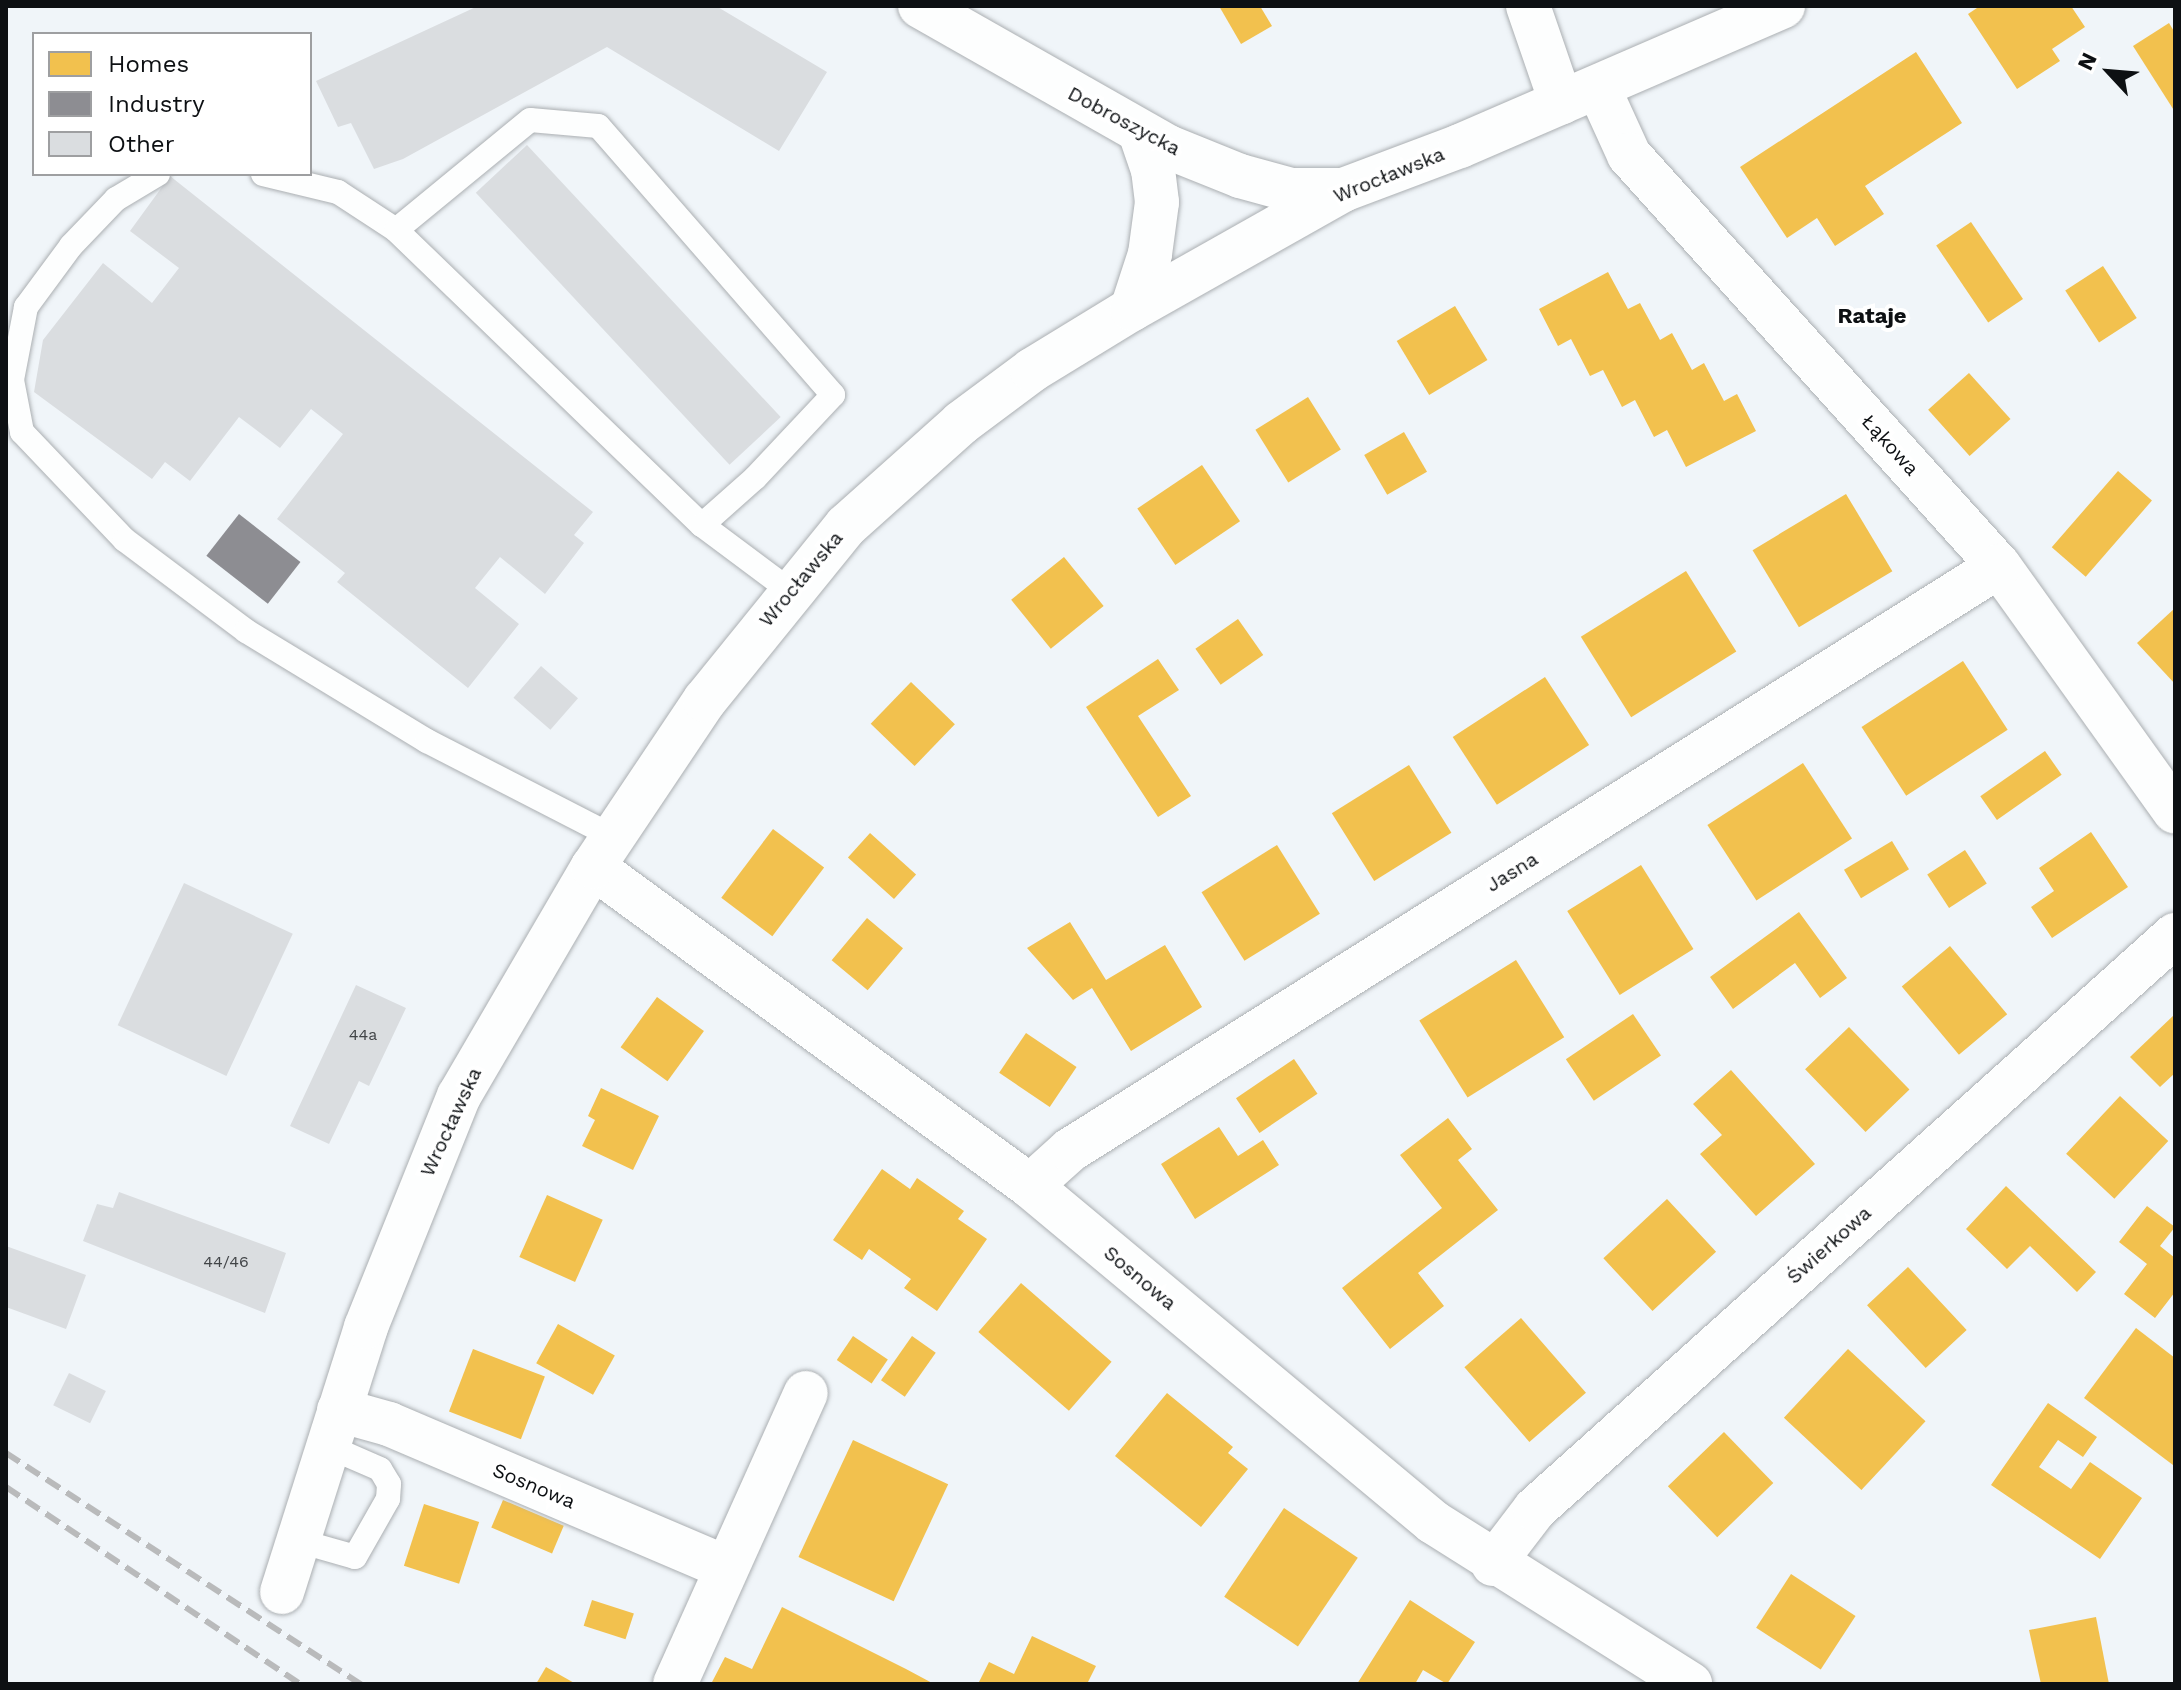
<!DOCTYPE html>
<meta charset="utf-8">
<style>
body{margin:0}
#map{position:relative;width:2181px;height:1690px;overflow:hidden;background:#f0f5f9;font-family:"Work Sans",sans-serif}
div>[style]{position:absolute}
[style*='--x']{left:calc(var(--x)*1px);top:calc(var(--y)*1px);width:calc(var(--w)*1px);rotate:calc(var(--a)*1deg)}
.homes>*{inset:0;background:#f2c14e;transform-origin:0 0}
.industry>*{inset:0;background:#8d8d92;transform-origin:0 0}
.building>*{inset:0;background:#dadde0;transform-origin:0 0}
.roads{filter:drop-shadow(0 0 2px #abafb2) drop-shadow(0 0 2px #abafb2)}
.service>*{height:24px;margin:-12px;padding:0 12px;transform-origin:12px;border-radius:12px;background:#fdfefe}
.minor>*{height:44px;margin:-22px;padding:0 22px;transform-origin:22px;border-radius:22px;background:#fdfefe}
.tertiary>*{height:44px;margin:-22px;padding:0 22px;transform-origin:22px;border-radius:22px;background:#fdfefe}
.rail>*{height:6px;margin-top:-3px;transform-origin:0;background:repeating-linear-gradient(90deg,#b9babb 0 16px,transparent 0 24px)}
span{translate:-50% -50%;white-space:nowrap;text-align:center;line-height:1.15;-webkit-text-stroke:8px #fff;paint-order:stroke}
.number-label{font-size:16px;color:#414447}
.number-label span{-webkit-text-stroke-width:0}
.street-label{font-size:20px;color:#0d1013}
.neighbourhood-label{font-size:22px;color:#0d1013;font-weight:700}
.frame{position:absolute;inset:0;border:8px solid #0d1013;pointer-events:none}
.legend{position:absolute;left:32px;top:32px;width:280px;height:144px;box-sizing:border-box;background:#fff;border:2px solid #9e9fa1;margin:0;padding:10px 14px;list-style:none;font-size:24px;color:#0d1013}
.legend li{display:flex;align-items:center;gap:16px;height:40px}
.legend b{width:40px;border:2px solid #9e9fa1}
.north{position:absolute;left:2069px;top:32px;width:80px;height:80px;-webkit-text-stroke:6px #fff;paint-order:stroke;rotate:296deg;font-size:22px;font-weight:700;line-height:32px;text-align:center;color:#0d1013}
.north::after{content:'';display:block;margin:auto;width:28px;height:36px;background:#0d1013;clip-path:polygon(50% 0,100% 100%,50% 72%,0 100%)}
</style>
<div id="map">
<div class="homes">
<i style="clip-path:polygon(1219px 6px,1260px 6px,1272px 26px,1241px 44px)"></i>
<i style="clip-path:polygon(1980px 6px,2071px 6px,2085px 27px,2052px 49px,2060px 61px,2017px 89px,1968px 14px)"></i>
<i style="clip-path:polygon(2169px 23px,2175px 33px,2175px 112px,2133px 46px)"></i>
<i style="clip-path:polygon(1916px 52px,1962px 123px,1865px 186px,1884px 214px,1835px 246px,1817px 218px,1787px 238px,1740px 167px)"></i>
<i style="left:1971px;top:222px;width:93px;height:42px;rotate:56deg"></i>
<i style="left:2103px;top:266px;width:62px;height:45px;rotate:57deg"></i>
<i style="clip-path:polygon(1608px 272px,1628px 309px,1640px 303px,1660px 340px,1672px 333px,1692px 370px,1704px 363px,1724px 401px,1737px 394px,1756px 431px,1686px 467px,1667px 430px,1654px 437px,1635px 400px,1622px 407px,1603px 370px,1590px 376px,1571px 339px,1558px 346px,1539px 309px)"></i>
<i style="left:1455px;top:306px;width:63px;height:68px;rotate:59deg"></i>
<i style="left:1969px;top:373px;width:62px;height:55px;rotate:48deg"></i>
<i style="left:1308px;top:397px;width:62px;height:62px;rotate:58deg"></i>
<i style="left:1404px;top:432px;width:46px;height:46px;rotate:60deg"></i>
<i style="left:1202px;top:465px;width:68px;height:78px;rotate:56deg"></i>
<i style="left:2118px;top:471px;width:45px;height:101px;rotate:41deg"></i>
<i style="left:1846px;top:494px;width:90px;height:109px;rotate:59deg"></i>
<i style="left:1064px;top:557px;width:63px;height:68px;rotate:51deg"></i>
<i style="left:1686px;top:571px;width:95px;height:124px;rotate:58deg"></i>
<i style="clip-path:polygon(2175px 608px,2175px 684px,2137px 643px)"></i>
<i style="left:1238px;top:619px;width:44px;height:52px;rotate:55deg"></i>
<i style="clip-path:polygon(1158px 659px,1179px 690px,1138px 716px,1191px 796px,1158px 817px,1086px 707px)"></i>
<i style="left:1963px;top:661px;width:82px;height:121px;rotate:57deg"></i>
<i style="left:1545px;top:677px;width:81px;height:110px;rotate:57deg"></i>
<i style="left:911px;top:682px;width:61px;height:58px;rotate:44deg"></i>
<i style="left:2045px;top:751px;width:29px;height:79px;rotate:55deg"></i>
<i style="left:1803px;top:763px;width:90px;height:114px;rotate:57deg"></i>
<i style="left:1409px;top:765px;width:80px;height:91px;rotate:58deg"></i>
<i style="left:773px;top:829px;width:64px;height:86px;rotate:37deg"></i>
<i style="clip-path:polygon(2091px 832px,2128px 887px,2052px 938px,2031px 907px,2054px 891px,2039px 868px)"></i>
<i style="left:870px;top:833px;width:62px;height:33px;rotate:42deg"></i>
<i style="left:1892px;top:841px;width:33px;height:56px;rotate:59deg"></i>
<i style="left:1277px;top:845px;width:81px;height:89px;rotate:58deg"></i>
<i style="left:1965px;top:850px;width:40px;height:45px;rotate:57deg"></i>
<i style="left:1641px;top:865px;width:99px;height:87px;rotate:58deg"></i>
<i style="clip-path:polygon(1799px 912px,1847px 978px,1820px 998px,1795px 963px,1733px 1009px,1710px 977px)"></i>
<i style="left:867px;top:918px;width:47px;height:55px;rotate:40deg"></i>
<i style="clip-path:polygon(1070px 922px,1106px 980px,1165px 945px,1202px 1007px,1131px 1051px,1092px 988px,1073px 1000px,1027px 948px)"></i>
<i style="left:1950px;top:946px;width:89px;height:63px;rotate:50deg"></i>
<i style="left:1516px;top:960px;width:91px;height:114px;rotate:58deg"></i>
<i style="left:657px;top:997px;width:58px;height:62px;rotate:36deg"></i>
<i style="left:1633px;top:1014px;width:50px;height:81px;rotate:56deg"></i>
<i style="clip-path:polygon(2175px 1014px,2175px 1073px,2160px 1087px,2130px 1057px)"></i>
<i style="left:1849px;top:1027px;width:87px;height:61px;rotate:46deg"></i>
<i style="left:1026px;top:1033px;width:61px;height:48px;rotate:34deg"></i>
<i style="left:1294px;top:1059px;width:42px;height:70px;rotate:56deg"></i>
<i style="clip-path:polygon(1731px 1070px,1815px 1164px,1756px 1216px,1700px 1154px,1722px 1135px,1693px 1104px)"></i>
<i style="clip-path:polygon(601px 1088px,659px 1116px,633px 1170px,582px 1146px,595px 1120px,588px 1116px)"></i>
<i style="left:2120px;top:1096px;width:66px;height:79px;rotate:43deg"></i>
<i style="clip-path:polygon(1448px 1118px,1472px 1149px,1458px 1160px,1498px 1210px,1418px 1273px,1444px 1306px,1390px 1349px,1342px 1288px,1442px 1208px,1400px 1155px)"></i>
<i style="clip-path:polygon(1219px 1127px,1238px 1156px,1263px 1140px,1279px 1165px,1195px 1219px,1161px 1164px)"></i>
<i style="clip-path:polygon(882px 1169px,910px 1189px,917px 1178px,964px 1211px,958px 1219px,987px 1239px,937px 1311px,904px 1288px,911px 1279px,869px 1249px,862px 1260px,833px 1240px)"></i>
<i style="clip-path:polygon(2006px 1186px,2096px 1272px,2077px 1292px,2030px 1246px,2007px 1269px,1966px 1229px)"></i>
<i style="left:547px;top:1195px;width:61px;height:68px;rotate:24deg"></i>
<i style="left:1667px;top:1199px;width:72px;height:87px;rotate:47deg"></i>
<i style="clip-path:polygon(2147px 1206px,2175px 1227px,2160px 1246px,2175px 1258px,2175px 1292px,2155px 1318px,2124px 1294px,2147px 1264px,2119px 1242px)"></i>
<i style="left:1908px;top:1267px;width:86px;height:56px;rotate:47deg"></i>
<i style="left:1021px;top:1283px;width:120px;height:65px;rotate:41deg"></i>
<i style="left:1521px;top:1318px;width:99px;height:75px;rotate:49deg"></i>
<i style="left:558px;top:1324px;width:65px;height:45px;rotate:29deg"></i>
<i style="clip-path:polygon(2136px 1328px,2175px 1358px,2173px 1465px,2084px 1398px)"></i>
<i style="left:853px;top:1336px;width:42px;height:29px;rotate:34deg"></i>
<i style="left:912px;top:1336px;width:29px;height:54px;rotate:35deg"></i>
<i style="left:473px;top:1349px;width:77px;height:67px;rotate:21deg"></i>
<i style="left:1848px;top:1349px;width:106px;height:94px;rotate:43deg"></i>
<i style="clip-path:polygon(1167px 1393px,1233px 1447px,1228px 1453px,1248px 1469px,1201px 1527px,1115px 1456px)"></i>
<i style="clip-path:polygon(2048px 1403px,2097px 1437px,2083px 1457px,2058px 1440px,2039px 1467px,2071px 1489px,2090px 1462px,2142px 1498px,2100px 1559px,1991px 1485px)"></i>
<i style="left:1724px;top:1432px;width:71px;height:78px;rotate:46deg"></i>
<i style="left:853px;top:1440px;width:105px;height:129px;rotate:25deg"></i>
<i style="left:503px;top:1500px;width:66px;height:30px;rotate:23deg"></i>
<i style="left:424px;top:1504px;width:58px;height:65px;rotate:18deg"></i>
<i style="left:1284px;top:1508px;width:89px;height:107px;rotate:34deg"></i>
<i style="left:1791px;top:1574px;width:77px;height:64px;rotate:33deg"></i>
<i style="left:592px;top:1600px;width:44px;height:27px;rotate:18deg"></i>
<i style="clip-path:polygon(1410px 1600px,1475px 1642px,1447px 1684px,1423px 1670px,1415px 1684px,1357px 1684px)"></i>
<i style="clip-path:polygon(782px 1607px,906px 1669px,934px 1684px,711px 1684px,725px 1657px,752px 1669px)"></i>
<i style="clip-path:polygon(2096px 1617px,2109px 1684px,2041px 1684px,2029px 1630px)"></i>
<i style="clip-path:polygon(1032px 1636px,1096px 1666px,1087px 1684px,978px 1684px,989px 1662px,1014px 1674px)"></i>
<i style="clip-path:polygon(546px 1667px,576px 1684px,536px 1684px)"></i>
</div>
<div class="industry">
<i style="left:239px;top:514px;width:78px;height:53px;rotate:38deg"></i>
</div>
<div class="building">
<i style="clip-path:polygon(478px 6px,716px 6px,827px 72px,779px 151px,607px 47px,403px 159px,374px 169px,351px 123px,338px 127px,316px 81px)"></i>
<i style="left:527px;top:145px;width:372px;height:70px;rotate:47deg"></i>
<i style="clip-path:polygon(170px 176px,593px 512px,574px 535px,584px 543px,545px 594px,500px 557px,475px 588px,519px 624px,468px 688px,337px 582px,345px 573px,277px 519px,343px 434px,311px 409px,280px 448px,239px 417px,190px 481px,165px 462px,152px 479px,34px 392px,43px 340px,103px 263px,152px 303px,179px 268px,130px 231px)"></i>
<i style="left:541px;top:666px;width:49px;height:42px;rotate:41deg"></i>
<i style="left:184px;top:883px;width:120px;height:157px;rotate:25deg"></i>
<i style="clip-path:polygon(356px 985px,406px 1008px,369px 1086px,359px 1081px,329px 1144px,290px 1126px)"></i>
<i style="clip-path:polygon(119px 1192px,286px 1253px,265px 1313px,83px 1241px,97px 1204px,113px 1208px)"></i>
<i style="clip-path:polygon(6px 1246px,86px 1275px,66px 1329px,6px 1307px)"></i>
<i style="left:69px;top:1373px;width:41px;height:36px;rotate:26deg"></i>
</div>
<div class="roads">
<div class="service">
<i style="--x:158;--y:174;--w:49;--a:149.2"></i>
<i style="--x:116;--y:199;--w:65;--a:133.8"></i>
<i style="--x:71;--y:246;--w:76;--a:126.4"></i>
<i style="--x:26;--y:307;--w:74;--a:100.9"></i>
<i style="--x:12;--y:380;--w:53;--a:79.1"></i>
<i style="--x:22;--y:432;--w:149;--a:46.4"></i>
<i style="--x:125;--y:540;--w:151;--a:36.9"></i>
<i style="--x:246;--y:631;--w:212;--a:31.3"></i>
<i style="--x:427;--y:741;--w:210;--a:27.2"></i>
<i style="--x:263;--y:174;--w:77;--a:13.5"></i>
<i style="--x:338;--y:192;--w:69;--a:33.2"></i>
<i style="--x:702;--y:525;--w:71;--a:-41.6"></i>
<i style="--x:755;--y:478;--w:114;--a:-46.8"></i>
<i style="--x:833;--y:395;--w:357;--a:-131.1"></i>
<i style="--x:598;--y:126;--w:68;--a:-175"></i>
<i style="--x:530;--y:120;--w:173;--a:140.6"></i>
<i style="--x:396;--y:230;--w:425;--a:44"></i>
<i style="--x:702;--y:525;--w:109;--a:36.8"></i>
<i style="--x:299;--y:1541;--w:58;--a:15.9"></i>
<i style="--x:355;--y:1557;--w:67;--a:-60.4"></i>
<i style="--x:388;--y:1499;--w:15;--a:-86"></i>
<i style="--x:389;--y:1484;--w:17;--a:-121"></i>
<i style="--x:380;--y:1469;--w:58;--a:-156.5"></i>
</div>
<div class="minor">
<i style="--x:1528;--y:6;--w:102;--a:71"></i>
<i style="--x:1598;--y:87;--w:75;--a:65.5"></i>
<i style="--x:1629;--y:155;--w:553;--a:48.01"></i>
<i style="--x:1999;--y:566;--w:302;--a:54.4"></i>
<i style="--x:1132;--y:309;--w:58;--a:-71.9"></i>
<i style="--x:1150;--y:254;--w:52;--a:-82.3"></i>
<i style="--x:1157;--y:202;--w:32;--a:-97"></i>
<i style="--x:1153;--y:170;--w:40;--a:-108.9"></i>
<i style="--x:593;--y:867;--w:541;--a:36.13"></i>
<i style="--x:1030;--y:1186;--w:525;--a:39.82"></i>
<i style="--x:1433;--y:1522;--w:304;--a:32.2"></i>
<i style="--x:1030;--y:1186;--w:54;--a:-42"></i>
<i style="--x:1070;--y:1150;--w:1097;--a:-32.15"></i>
<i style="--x:339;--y:1410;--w:52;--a:15.6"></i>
<i style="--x:389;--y:1424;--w:366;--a:23.1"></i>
<i style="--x:1493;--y:1564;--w:69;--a:-52.6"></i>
<i style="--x:1535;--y:1509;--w:860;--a:-41.89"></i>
<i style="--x:282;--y:1592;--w:278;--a:-72.4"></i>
<i style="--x:366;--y:1327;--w:249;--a:-68.1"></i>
<i style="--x:459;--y:1096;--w:265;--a:-59.7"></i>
<i style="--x:593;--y:867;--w:201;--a:-56.2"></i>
<i style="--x:705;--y:700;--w:224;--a:-51"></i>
<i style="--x:846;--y:526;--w:154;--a:-41.8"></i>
<i style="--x:961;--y:423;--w:89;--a:-36.7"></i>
<i style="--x:1032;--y:370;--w:117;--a:-31.4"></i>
<i style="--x:1132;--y:309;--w:242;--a:-29.4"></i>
<i style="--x:675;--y:1684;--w:319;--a:-65.8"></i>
</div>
<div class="tertiary">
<i style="--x:920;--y:6;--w:285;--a:29.6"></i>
<i style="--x:1168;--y:147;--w:78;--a:21.9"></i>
<i style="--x:1240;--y:176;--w:53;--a:15.4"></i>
<i style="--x:1291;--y:190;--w:52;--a:0"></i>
<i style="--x:1343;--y:190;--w:125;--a:-20.6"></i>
<i style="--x:1460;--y:146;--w:352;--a:-23.4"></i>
</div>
</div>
<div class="rail">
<i style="--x:6;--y:1453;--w:424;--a:33.1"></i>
<i style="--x:6;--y:1487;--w:354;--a:33.8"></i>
</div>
<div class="number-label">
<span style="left:363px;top:1035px">44a</span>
<span style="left:226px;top:1262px">44/46</span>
</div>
<div class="street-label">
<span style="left:1124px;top:121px;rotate:28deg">Dobroszycka</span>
<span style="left:1389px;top:175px;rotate:-22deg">Wrocławska</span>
<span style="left:1890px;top:445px;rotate:48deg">Łąkowa</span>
<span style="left:801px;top:579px;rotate:-50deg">Wrocławska</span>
<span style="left:1512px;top:872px;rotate:-32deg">Jasna</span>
<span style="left:451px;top:1122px;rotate:-65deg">Wrocławska</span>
<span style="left:1829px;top:1245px;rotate:-42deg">Świerkowa</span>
<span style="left:1140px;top:1278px;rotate:40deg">Sosnowa</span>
<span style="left:534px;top:1486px;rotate:23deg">Sosnowa</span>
</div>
<div class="neighbourhood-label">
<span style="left:1872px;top:316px">Rataje</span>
</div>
<div class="frame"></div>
<ul class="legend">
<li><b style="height:22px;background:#f2c14e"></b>Homes</li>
<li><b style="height:22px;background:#8d8d92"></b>Industry</li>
<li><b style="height:22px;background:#dadde0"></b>Other</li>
</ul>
<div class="north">N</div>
</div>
